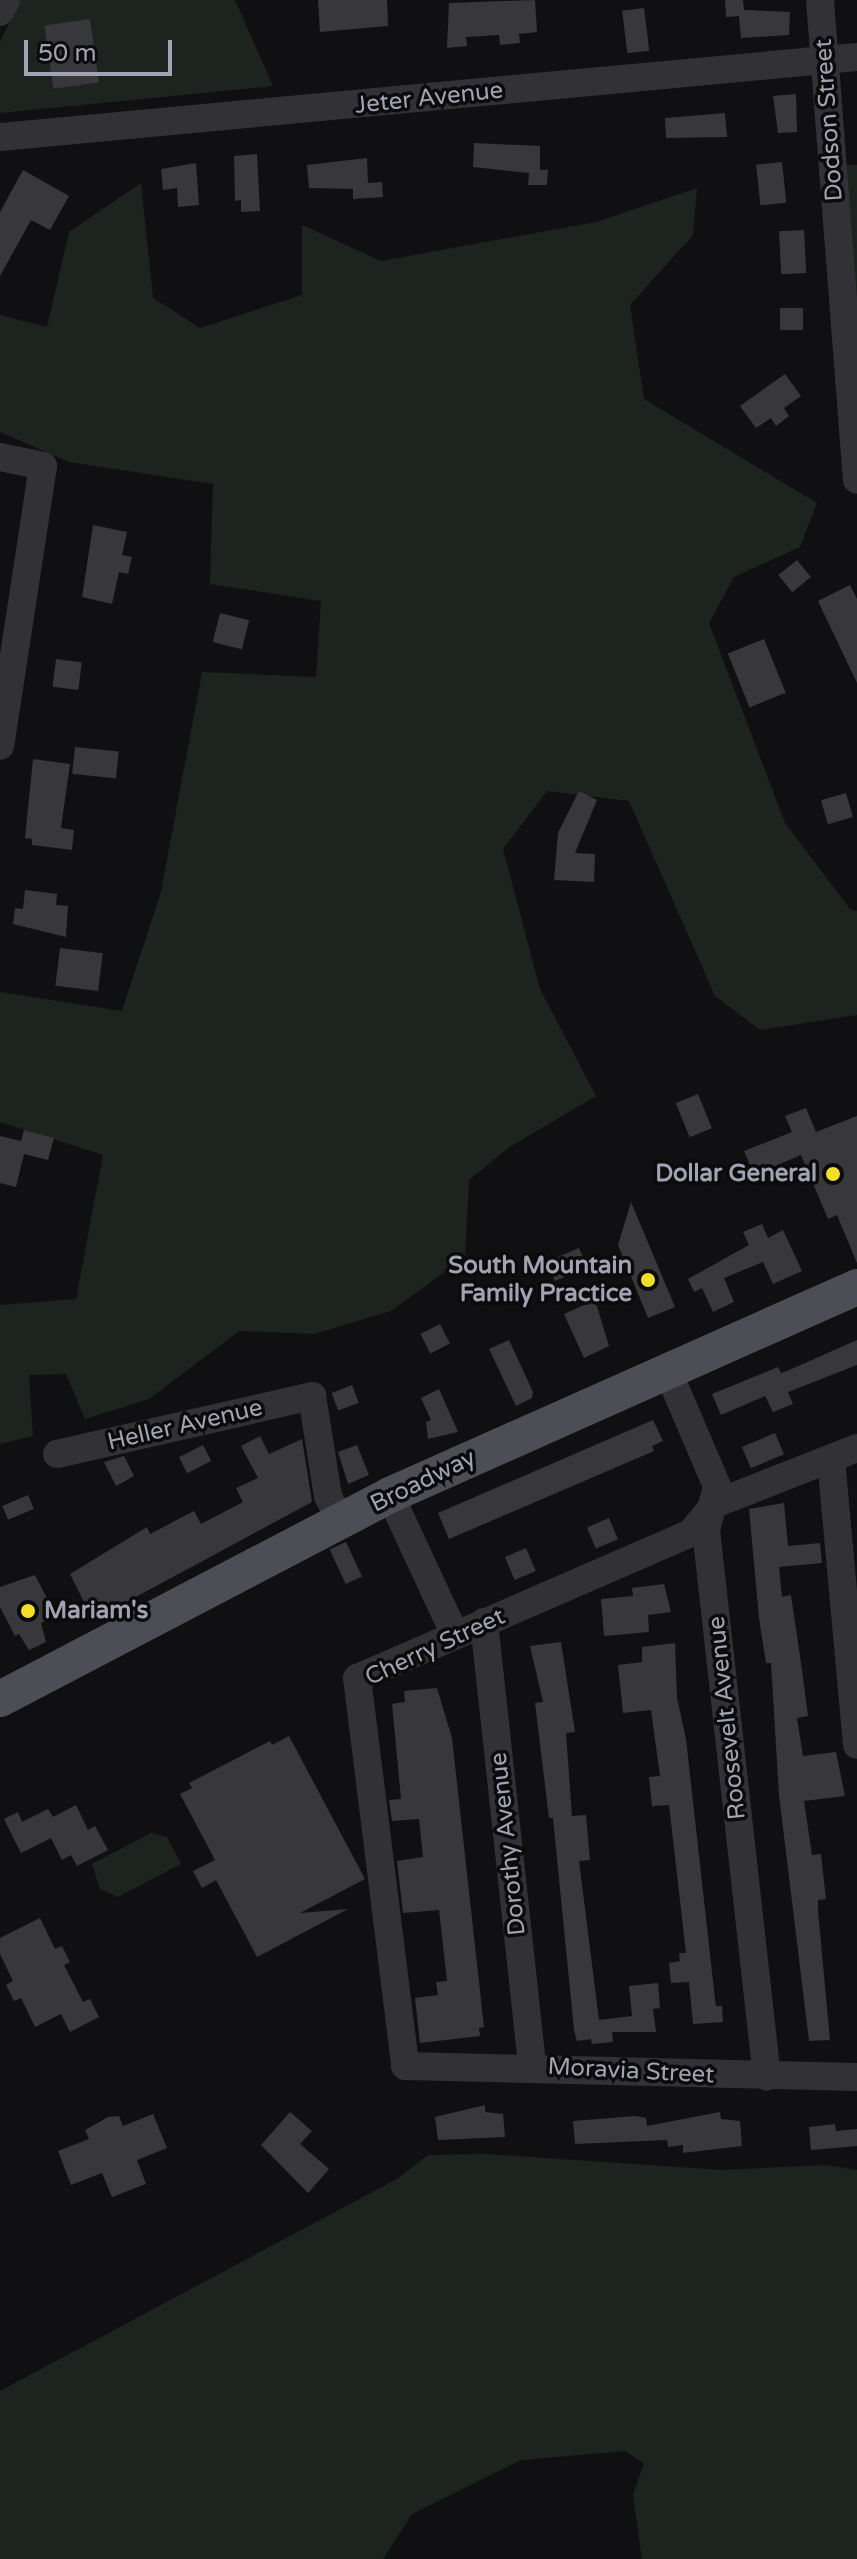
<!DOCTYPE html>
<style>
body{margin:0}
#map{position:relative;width:857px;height:2559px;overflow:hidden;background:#101012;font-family:"Varela Round",sans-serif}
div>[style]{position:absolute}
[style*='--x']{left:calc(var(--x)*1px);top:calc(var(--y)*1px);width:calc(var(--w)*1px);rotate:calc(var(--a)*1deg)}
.green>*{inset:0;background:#1d241f}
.building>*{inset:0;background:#38373c;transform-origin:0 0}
.minor>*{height:28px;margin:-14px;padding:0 14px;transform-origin:14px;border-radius:14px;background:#323136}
.major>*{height:36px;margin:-18px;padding:0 18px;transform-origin:18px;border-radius:18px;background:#4d4d55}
.dots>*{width:22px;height:22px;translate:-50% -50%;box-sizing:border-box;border:4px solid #0c0b0c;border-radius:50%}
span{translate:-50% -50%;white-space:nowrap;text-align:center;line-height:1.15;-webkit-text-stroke:7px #0c0b0c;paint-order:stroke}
.street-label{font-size:24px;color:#a1a2b2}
.poi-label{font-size:24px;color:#a1a2b2;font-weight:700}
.right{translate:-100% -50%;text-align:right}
.left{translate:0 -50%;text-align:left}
.scale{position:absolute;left:24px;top:40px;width:148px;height:36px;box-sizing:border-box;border:4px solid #a1a2b2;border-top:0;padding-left:10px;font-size:24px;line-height:28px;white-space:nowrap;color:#a1a2b2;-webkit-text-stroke:6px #0c0b0c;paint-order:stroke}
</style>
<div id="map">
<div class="green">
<i style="clip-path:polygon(20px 0,235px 0,273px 86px,0 113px,0 42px)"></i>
<i style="clip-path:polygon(842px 165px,857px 165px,857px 307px)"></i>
<i style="clip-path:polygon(141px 183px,153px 298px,200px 328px,302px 295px,302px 225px,381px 261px,596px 222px,697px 188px,693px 235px,630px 305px,644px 399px,817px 503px,800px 547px,734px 577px,709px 623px,785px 823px,850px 909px,857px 911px,857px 1015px,760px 1030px,715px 996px,629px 801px,547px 791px,503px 849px,540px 989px,596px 1096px,508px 1148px,469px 1180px,465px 1257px,391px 1311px,314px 1334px,239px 1331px,149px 1399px,85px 1419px,66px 1374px,29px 1375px,33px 1436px,0 1444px,0 1305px,76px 1299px,103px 1155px,0 1122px,0 992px,122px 1011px,161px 892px,202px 672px,316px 677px,321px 601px,210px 584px,213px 484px,69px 462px,0 432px,0 315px,47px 327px,69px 232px)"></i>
<i style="clip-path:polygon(151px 1833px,167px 1837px,181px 1864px,118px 1897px,100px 1889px,92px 1864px)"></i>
<i style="clip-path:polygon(487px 2154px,723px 2170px,826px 2165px,857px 2170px,857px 2559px,642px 2559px,633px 2495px,644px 2463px,625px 2451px,521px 2460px,412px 2514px,383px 2559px,0 2559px,0 2391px,397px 2179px,428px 2155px)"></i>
</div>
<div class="building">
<i style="clip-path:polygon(318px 0,387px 0,388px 26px,320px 32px)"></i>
<i style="clip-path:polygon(535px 0,537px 32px,519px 34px,520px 43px,500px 45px,499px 35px,466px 37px,467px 46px,447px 48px,449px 3px)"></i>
<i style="clip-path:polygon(725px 0,743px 0,744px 10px,790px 12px,789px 35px,741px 38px,739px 16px,726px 17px)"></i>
<i style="left:644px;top:8px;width:43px;height:22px;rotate:83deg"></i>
<i style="left:90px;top:19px;width:64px;height:46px;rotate:82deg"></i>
<i style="clip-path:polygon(796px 94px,797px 132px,778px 133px,773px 96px)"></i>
<i style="clip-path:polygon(725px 113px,727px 137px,666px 138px,665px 118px)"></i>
<i style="clip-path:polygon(474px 143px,540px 146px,540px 170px,548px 170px,547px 185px,528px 185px,529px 173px,473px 167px)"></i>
<i style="clip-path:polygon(257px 154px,260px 211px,241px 212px,241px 200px,235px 201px,234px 156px)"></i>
<i style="clip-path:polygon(367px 158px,368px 183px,382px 182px,383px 197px,353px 199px,353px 189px,309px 188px,307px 165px)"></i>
<i style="left:782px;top:162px;width:41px;height:26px;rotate:84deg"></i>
<i style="clip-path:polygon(196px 163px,199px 205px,178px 207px,177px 188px,163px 190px,161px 169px)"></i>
<i style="clip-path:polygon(23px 170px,69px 196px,50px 230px,31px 220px,0 276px,0 212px)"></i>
<i style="left:804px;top:230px;width:43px;height:25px;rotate:87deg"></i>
<i style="left:780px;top:308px;width:23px;height:22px"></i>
<i style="clip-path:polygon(785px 374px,801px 396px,784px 408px,789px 416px,776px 426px,771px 418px,756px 428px,740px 406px)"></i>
<i style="clip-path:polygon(93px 525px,127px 532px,122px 555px,132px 557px,128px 574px,119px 572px,112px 604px,82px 597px)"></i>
<i style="left:797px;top:560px;width:22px;height:24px;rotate:51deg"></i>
<i style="clip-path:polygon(850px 585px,857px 599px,857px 683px,818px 601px)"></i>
<i style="left:220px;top:613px;width:30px;height:30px;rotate:14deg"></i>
<i style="left:764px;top:639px;width:58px;height:39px;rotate:68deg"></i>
<i style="left:56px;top:659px;width:26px;height:28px;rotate:7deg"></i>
<i style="left:75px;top:747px;width:44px;height:27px;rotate:6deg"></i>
<i style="clip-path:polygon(33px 759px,70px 764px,61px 828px,74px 830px,72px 850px,32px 845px,32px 839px,25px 838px)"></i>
<i style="clip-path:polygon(579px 791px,597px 800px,575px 853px,595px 854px,594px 882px,554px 880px,558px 833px)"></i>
<i style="left:846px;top:793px;width:25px;height:26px;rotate:74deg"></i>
<i style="clip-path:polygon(25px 890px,57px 894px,56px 905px,68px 906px,66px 937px,13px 924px,15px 908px,23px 909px)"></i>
<i style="left:60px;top:948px;width:43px;height:38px;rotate:7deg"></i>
<i style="left:698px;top:1094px;width:37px;height:24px;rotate:68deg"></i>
<i style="clip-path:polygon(806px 1108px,816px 1132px,857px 1116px,857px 1263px,837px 1215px,828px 1219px,801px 1155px,754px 1175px,744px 1151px,792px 1132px,785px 1116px)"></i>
<i style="clip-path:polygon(24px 1130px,54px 1138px,48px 1160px,24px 1154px,16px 1187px,0 1183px,0 1136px,21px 1141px)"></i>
<i style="clip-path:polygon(631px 1202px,675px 1307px,648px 1318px,618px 1245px)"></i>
<i style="clip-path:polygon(762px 1224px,768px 1238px,783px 1230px,802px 1271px,773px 1284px,763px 1262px,724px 1278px,734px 1302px,713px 1312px,702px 1288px,694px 1292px,688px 1279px,749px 1245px,743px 1232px)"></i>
<i style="left:579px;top:1248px;width:21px;height:35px;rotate:67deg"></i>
<i style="clip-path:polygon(595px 1300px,609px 1346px,584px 1358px,564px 1314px)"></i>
<i style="left:440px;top:1324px;width:22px;height:22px;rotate:63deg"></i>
<i style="clip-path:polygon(509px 1340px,533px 1392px,532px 1398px,516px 1406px,489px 1349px)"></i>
<i style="clip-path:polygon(857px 1340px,857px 1365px,788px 1392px,793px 1404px,773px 1412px,765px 1396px,721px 1415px,712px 1394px,778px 1367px,781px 1373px,787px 1371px)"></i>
<i style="left:352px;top:1385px;width:19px;height:22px;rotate:69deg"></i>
<i style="clip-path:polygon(439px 1389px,458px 1432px,428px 1439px,426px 1422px,431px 1420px,421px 1398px)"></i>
<i style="clip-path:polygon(653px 1420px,663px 1441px,652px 1446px,654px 1451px,449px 1539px,438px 1513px)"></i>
<i style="left:775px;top:1433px;width:23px;height:36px;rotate:67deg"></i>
<i style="clip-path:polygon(260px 1436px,269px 1454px,302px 1439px,312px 1502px,93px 1620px,70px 1574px,147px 1527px,150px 1534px,194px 1511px,201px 1524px,243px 1502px,236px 1488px,258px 1478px,241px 1446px)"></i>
<i style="left:203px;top:1445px;width:18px;height:27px;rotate:63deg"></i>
<i style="clip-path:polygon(357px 1445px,369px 1475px,348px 1484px,338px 1452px)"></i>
<i style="clip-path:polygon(124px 1456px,134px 1476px,116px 1486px,104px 1462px)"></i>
<i style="left:28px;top:1495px;width:15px;height:28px;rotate:67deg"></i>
<i style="clip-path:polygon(784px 1503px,788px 1546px,820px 1543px,822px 1563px,779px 1567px,782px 1597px,791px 1595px,802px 1670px,808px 1716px,797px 1718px,803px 1756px,836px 1752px,845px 1796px,804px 1801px,812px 1855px,821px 1854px,826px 1899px,818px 1900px,818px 1911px,830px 2040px,809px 2041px,779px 1795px,771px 1663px,766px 1663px,759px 1618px,749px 1509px)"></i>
<i style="left:609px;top:1518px;width:23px;height:24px;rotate:67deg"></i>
<i style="left:346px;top:1542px;width:38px;height:18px;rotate:65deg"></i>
<i style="left:526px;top:1548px;width:25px;height:23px;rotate:67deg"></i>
<i style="clip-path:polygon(35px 1575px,56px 1616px,41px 1623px,46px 1642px,29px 1650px,19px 1634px,15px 1636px,0 1607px,0 1587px)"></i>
<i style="clip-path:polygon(664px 1584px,671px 1612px,648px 1615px,649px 1632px,604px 1636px,601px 1599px,633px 1596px,632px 1588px)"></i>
<i style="clip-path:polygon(561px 1642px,575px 1732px,566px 1733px,572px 1816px,586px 1815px,590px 1860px,579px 1861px,599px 2020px,632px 2016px,629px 1986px,658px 1983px,660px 2008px,653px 2009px,656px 2032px,612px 2032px,613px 2042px,592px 2044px,591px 2039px,577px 2041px,574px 2030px,553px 1818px,549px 1818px,535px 1703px,543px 1702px,530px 1646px)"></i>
<i style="clip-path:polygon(675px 1643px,677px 1698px,686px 1739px,715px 1999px,716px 2006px,722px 2006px,723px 2022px,693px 2024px,689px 1982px,671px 1983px,669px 1963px,680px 1961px,679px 1953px,686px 1953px,669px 1805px,652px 1806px,649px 1777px,660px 1776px,651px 1710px,623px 1713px,618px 1665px,642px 1662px,642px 1647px)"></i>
<i style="clip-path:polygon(437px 1688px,452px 1738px,484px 2027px,479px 2028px,480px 2036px,420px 2043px,415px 1998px,438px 1995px,436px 1982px,447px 1981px,439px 1910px,403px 1913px,397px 1861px,423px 1857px,419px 1819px,392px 1821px,389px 1800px,401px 1799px,392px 1704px,405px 1702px,404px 1691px)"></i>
<i style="clip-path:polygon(289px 1736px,365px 1879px,300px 1913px,348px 1909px,257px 1957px,216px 1880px,202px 1888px,193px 1871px,215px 1860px,180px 1794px,192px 1788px,189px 1783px,270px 1741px,272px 1745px)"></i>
<i style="clip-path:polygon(76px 1805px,88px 1830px,95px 1826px,108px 1850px,77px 1866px,71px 1855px,62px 1860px,51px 1838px,21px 1853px,4px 1819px,18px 1812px,22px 1822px,48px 1809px,53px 1817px)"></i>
<i style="clip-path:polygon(40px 1918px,55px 1949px,62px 1946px,70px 1962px,64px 1965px,83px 2002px,90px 1999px,99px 2017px,70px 2032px,61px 2014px,35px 2027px,21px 1998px,14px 2001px,6px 1985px,13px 1981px,0 1954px,0 1938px)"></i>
<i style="clip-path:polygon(485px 2105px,485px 2112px,503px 2114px,505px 2137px,438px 2140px,435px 2117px)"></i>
<i style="clip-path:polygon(290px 2112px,312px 2131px,300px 2144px,329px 2169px,308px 2193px,261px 2145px)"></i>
<i style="clip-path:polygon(720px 2112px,721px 2119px,740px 2121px,742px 2146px,683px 2153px,683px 2145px,668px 2147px,667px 2140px,575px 2144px,573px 2121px,635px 2116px,646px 2118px,647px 2126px)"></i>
<i style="clip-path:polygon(153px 2114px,167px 2148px,137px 2160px,146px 2184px,112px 2197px,102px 2173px,71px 2185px,58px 2151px,89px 2139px,85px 2130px,108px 2117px,119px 2116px,123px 2126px)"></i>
<i style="clip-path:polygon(835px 2124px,836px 2131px,857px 2129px,857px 2146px,811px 2150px,809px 2127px)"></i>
</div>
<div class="minor">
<i style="--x:820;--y:0;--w:481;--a:85.6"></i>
<i style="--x:0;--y:12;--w:13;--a:-63"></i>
<i style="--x:0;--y:137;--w:861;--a:-5.33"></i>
<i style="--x:0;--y:457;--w:44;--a:11.8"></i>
<i style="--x:43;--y:466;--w:283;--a:98.7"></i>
<i style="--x:667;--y:1369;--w:127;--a:66.9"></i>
<i style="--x:717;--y:1486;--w:45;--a:104"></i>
<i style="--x:706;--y:1530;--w:550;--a:83.64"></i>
<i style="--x:857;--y:1448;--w:153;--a:158.5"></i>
<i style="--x:715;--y:1504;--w:38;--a:130"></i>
<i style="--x:691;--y:1533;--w:364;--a:156.5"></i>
<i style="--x:357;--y:1678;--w:391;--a:82.9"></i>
<i style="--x:405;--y:2066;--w:452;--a:1.4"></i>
<i style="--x:57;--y:1454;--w:262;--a:-12.8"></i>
<i style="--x:312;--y:1396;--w:101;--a:80.9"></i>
<i style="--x:328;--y:1496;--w:28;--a:63"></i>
<i style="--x:831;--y:1459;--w:287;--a:84.8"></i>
<i style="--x:390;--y:1495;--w:154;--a:65.1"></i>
<i style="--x:484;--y:1622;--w:447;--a:83.8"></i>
</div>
<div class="major">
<i style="--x:0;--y:1699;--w:440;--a:-27.6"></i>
<i style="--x:390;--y:1495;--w:511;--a:-24.01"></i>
</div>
<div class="dots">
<i style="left:833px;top:1174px;background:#f0de2a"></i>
<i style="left:648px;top:1280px;background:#f0de2a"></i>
<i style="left:28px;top:1611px;background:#f0de2a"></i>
</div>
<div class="street-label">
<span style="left:429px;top:98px;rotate:-6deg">Jeter Avenue</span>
<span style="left:829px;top:120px;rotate:-94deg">Dodson Street</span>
<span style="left:185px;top:1425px;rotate:-13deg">Heller Avenue</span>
<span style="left:423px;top:1481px;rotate:-26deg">Broadway</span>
<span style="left:435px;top:1647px;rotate:-25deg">Cherry Street</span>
<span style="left:727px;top:1718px;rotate:-96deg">Roosevelt Avenue</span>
<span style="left:508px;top:1844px;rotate:-96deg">Dorothy Avenue</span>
<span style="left:631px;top:2071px;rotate:3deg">Moravia Street</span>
</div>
<div class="poi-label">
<span class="right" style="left:817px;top:1174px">Dollar General</span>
<span class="right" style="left:632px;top:1280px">South Mountain<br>Family Practice</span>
<span class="left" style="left:44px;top:1611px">Mariam's</span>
</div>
<div class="scale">50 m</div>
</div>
